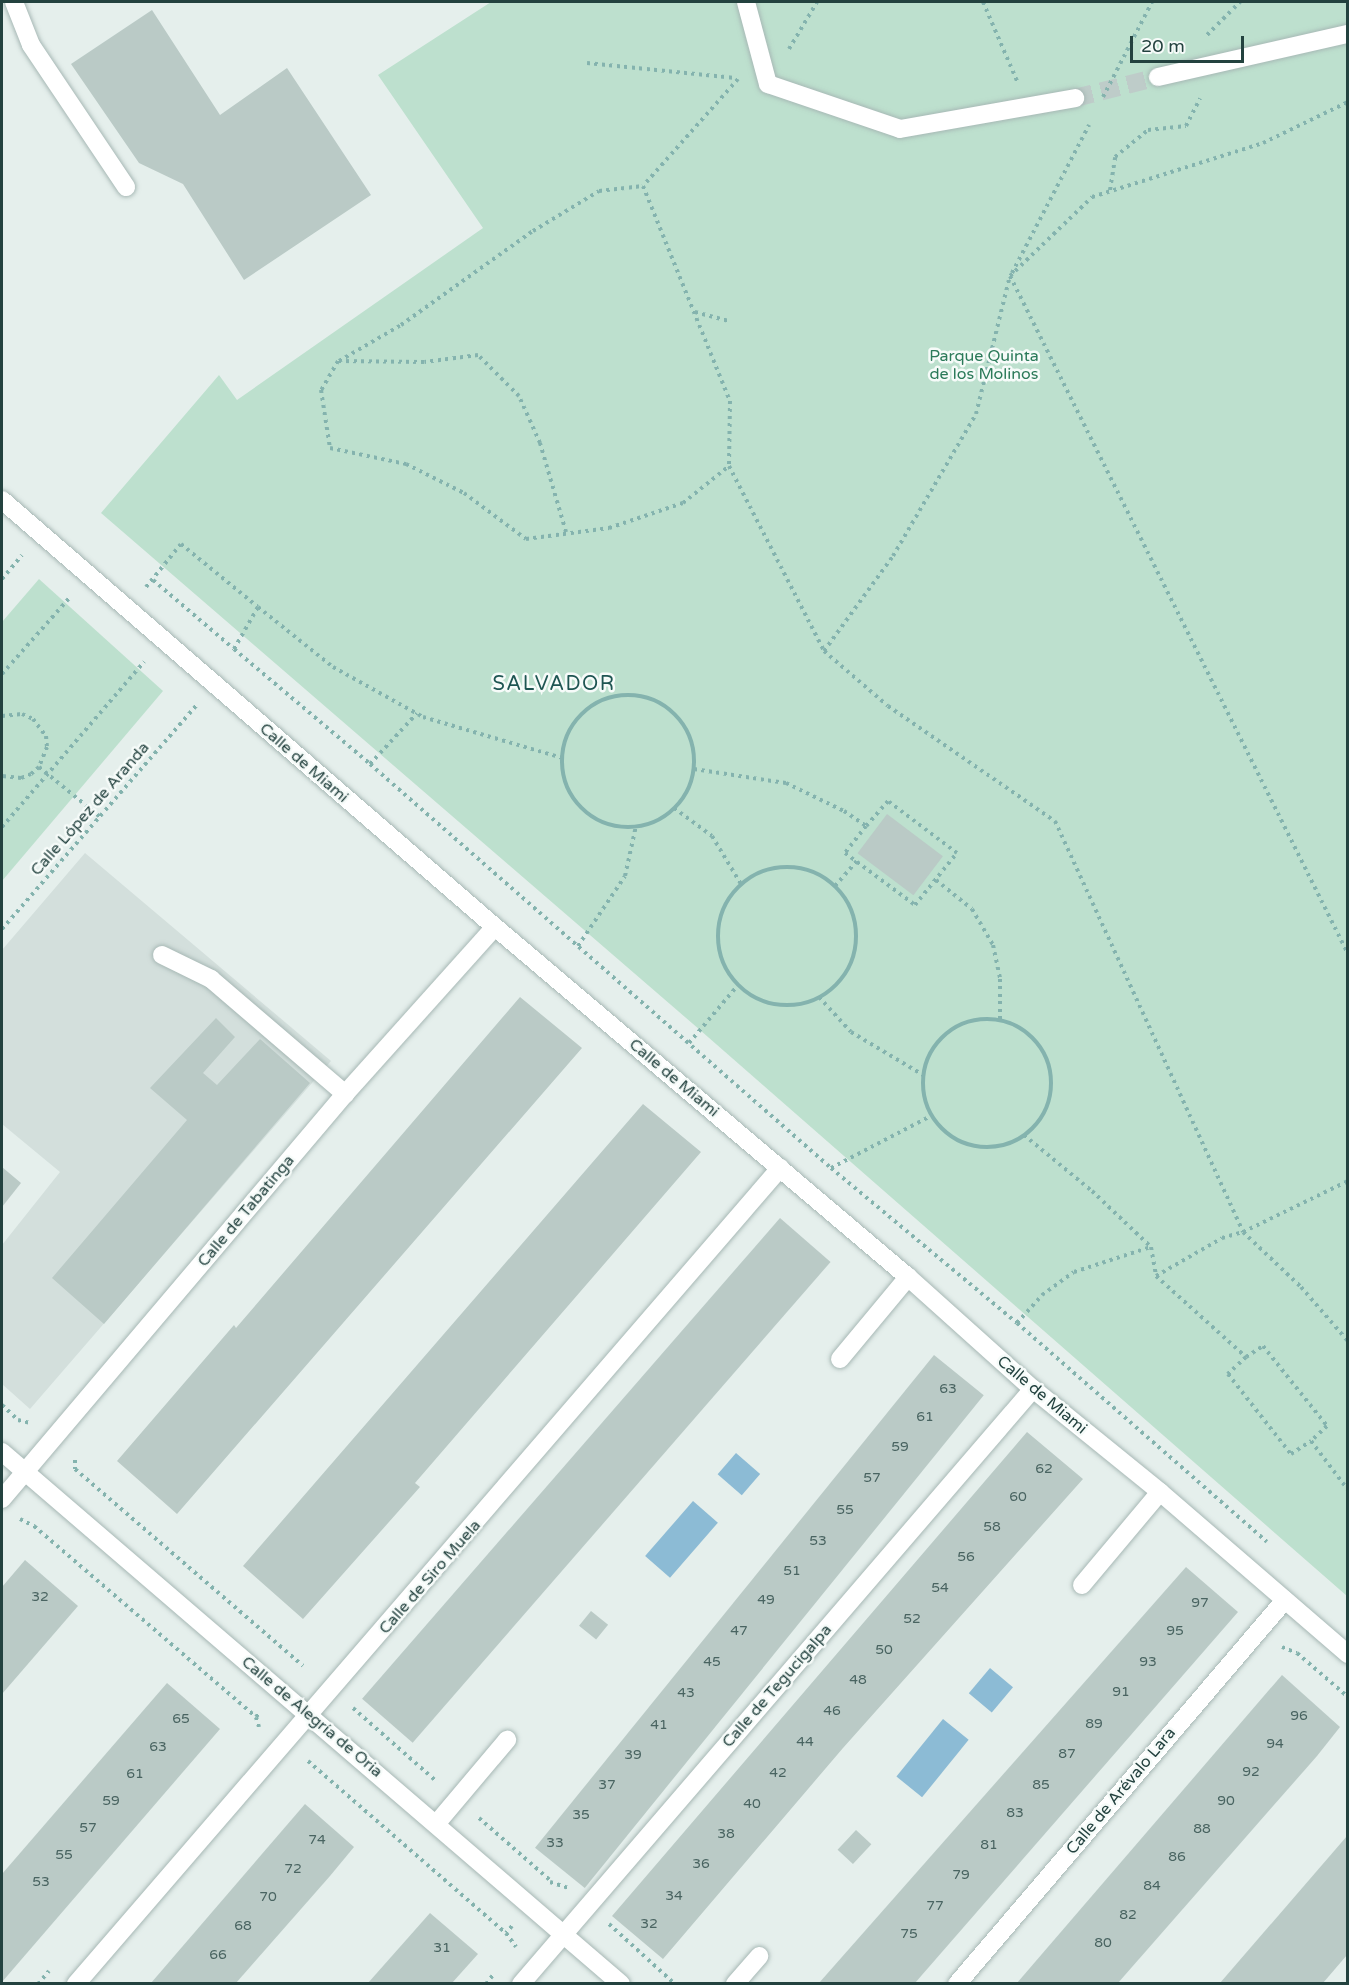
<!DOCTYPE html>
<meta charset="utf-8">
<style>
body{margin:0}
#map{position:relative;width:1349px;height:1985px;overflow:hidden;background:#e5efec;font-family:"Varela Round",sans-serif}
div>[style]{position:absolute}
[style*='--x']{left:calc(var(--x)*1px);top:calc(var(--y)*1px);width:calc(var(--w)*1px);rotate:calc(var(--a)*1deg)}
.built>*{inset:0;background:#d3dfdc}
.green>*{inset:0;background:#bde0ce}
.water>*{inset:0;background:#8cbbd5;transform-origin:0 0}
.building>*{inset:0;background:#bacac6;transform-origin:0 0}
.minor-tunnel>*{height:18px;margin-top:-9px;transform-origin:0;background:repeating-linear-gradient(90deg,#beccc9 0 18px,transparent 0 27px)}
.path>*{height:4px;margin-top:-2px;transform-origin:0;background:repeating-linear-gradient(90deg,#84b3ae 0 3px,transparent 0 7.5px)}
.path>.ring{margin:-2px;padding:0;box-sizing:content-box;background:none;border:4px solid #84b3ae;border-radius:50%}
.roads{filter:drop-shadow(0 0 2px #a7b8b5) drop-shadow(0 0 2px #a7b8b5)}
.minor>*{height:18px;margin:-9px;padding:0 9px;transform-origin:9px;border-radius:9px;background:#fff}
span{translate:-50% -50%;white-space:nowrap;text-align:center;line-height:1.15;-webkit-text-stroke:5px #f6fbf9;paint-order:stroke}
.number-label{font-size:14px;color:#496461}
.number-label span{-webkit-text-stroke-width:0}
.park-label{font-size:16px;color:#2b7a59}
.street-label{font-size:16px;color:#23423f}
.quarter-label{font-size:20px;color:#1e5552;letter-spacing:1.5px}
.frame{position:absolute;inset:0;border:3px solid #23423f;pointer-events:none}
.scale{position:absolute;left:1130px;top:36px;width:114px;height:27px;box-sizing:border-box;border:3px solid #23423f;border-top:0;padding-left:8px;font-size:18px;line-height:21px;white-space:nowrap;color:#23423f;-webkit-text-stroke:4px #f6fbf9;paint-order:stroke}
</style>
<div id="map">
<div class="built">
<i style="clip-path:polygon(85px 853px,331px 1061px,30px 1409px,2px 1384px,2px 1245px,60px 1172px,2px 1124px,2px 950px)"></i>
</div>
<div class="green">
<i style="clip-path:polygon(491px 2px,1347px 2px,1347px 1596px,700px 1030px,101px 513px,219px 375px,237px 400px,483px 228px,378px 75px)"></i>
<i style="clip-path:polygon(39px 579px,163px 691px,2px 881px,2px 622px)"></i>
</div>
<div class="water">
<i style="left:736px;top:1453px;width:32px;height:28px;rotate:41deg"></i>
<i style="left:693px;top:1501px;width:33px;height:73px;rotate:41deg"></i>
<i style="left:990px;top:1668px;width:30px;height:33px;rotate:40deg"></i>
<i style="left:943px;top:1719px;width:33px;height:74px;rotate:39deg"></i>
</div>
<div class="building">
<i style="clip-path:polygon(152px 10px,220px 115px,287px 68px,371px 195px,244px 280px,183px 184px,139px 163px,71px 64px)"></i>
<i style="left:887px;top:814px;width:70px;height:49px;rotate:37deg"></i>
<i style="clip-path:polygon(520px 997px,582px 1048px,177px 1514px,117px 1461px,234px 1325px,236px 1328px)"></i>
<i style="clip-path:polygon(216px 1018px,235px 1037px,203px 1073px,217px 1085px,260px 1039px,310px 1083px,104px 1324px,52px 1278px,187px 1120px,150px 1088px)"></i>
<i style="clip-path:polygon(643px 1104px,701px 1152px,415px 1483px,420px 1487px,303px 1619px,243px 1566px)"></i>
<i style="clip-path:polygon(2px 1167px,21px 1183px,2px 1207px)"></i>
<i style="left:780px;top:1218px;width:67px;height:637px;rotate:41deg"></i>
<i style="left:934px;top:1355px;width:64px;height:634px;rotate:39deg"></i>
<i style="clip-path:polygon(1027px 1432px,1083px 1479px,843px 1748px,663px 1959px,612px 1916px)"></i>
<i style="clip-path:polygon(25px 1560px,78px 1606px,2px 1694px,2px 1587px)"></i>
<i style="clip-path:polygon(1186px 1567px,1238px 1612px,915px 1983px,819px 1983px)"></i>
<i style="left:591px;top:1611px;width:22px;height:19px;rotate:39deg"></i>
<i style="clip-path:polygon(1282px 1675px,1340px 1727px,1317px 1756px,1118px 1983px,1017px 1983px)"></i>
<i style="clip-path:polygon(167px 1683px,220px 1729px,2px 1982px,2px 1874px)"></i>
<i style="clip-path:polygon(305px 1804px,354px 1847px,330px 1876px,236px 1983px,151px 1983px)"></i>
<i style="left:856px;top:1830px;width:21px;height:27px;rotate:43deg"></i>
<i style="clip-path:polygon(1347px 1836px,1347px 1955px,1323px 1983px,1220px 1983px)"></i>
<i style="clip-path:polygon(430px 1913px,478px 1954px,452px 1983px,368px 1983px)"></i>
</div>
<div class="minor-tunnel">
<i style="--x:1075;--y:98;--w:86;--a:-14.2"></i>
</div>
<div class="path">
<i style="--x:983;--y:2;--w:86;--a:66.7"></i>
<i style="--x:1207;--y:35;--w:47;--a:-45"></i>
<i style="--x:789;--y:49;--w:55;--a:-59.2"></i>
<i style="--x:587;--y:63;--w:149;--a:5.8"></i>
<i style="--x:738;--y:79;--w:143;--a:131.6"></i>
<i style="--x:643;--y:186;--w:232;--a:68"></i>
<i style="--x:730;--y:401;--w:65;--a:90.9"></i>
<i style="--x:729;--y:466;--w:208;--a:62.8"></i>
<i style="--x:824;--y:651;--w:117;--a:-54"></i>
<i style="--x:893;--y:556;--w:164;--a:-59.7"></i>
<i style="--x:976;--y:414;--w:142;--a:-76.2"></i>
<i style="--x:1010;--y:276;--w:758;--a:63.5"></i>
<i style="--x:1103;--y:97;--w:107;--a:-62.7"></i>
<i style="--x:1110;--y:190;--w:33;--a:-81"></i>
<i style="--x:1115;--y:157;--w:43;--a:-39.3"></i>
<i style="--x:1148;--y:130;--w:38;--a:-6"></i>
<i style="--x:1186;--y:126;--w:31;--a:-63"></i>
<i style="--x:1012;--y:273;--w:167;--a:-62.5"></i>
<i style="--x:1010;--y:276;--w:114;--a:-43.9"></i>
<i style="--x:1092;--y:197;--w:179;--a:-17.5"></i>
<i style="--x:1263;--y:143;--w:94;--a:-25.8"></i>
<i style="--x:695;--y:312;--w:34;--a:15"></i>
<i style="--x:339;--y:361;--w:72;--a:-30.1"></i>
<i style="--x:401;--y:325;--w:162;--a:-35.5"></i>
<i style="--x:533;--y:231;--w:77;--a:-31.2"></i>
<i style="--x:599;--y:191;--w:44;--a:-6.5"></i>
<i style="--x:566;--y:532;--w:93;--a:-106.3"></i>
<i style="--x:540;--y:443;--w:51;--a:-114.1"></i>
<i style="--x:519;--y:396;--w:58;--a:-135"></i>
<i style="--x:478;--y:355;--w:54;--a:172.6"></i>
<i style="--x:424;--y:362;--w:86;--a:-179.3"></i>
<i style="--x:338;--y:361;--w:34;--a:120"></i>
<i style="--x:321;--y:390;--w:59;--a:81.2"></i>
<i style="--x:330;--y:448;--w:78;--a:11.9"></i>
<i style="--x:406;--y:464;--w:65;--a:26.6"></i>
<i style="--x:464;--y:493;--w:77;--a:36.6"></i>
<i style="--x:526;--y:539;--w:84;--a:-7.5"></i>
<i style="--x:609;--y:528;--w:78;--a:-18.7"></i>
<i style="--x:683;--y:503;--w:59;--a:-38.8"></i>
<i style="--x:2;--y:579;--w:31;--a:-50"></i>
<i style="--x:153;--y:580;--w:106;--a:40.4"></i>
<i style="--x:234;--y:649;--w:48;--a:-60.3"></i>
<i style="--x:258;--y:607;--w:96;--a:38.7"></i>
<i style="--x:333;--y:667;--w:103;--a:29.1"></i>
<i style="--x:423;--y:717;--w:145;--a:16.4"></i>
<i style="--x:146;--y:587;--w:55;--a:-50.9"></i>
<i style="--x:181;--y:544;--w:99;--a:39.3"></i>
<i style="--x:234;--y:649;--w:178;--a:40.2"></i>
<i style="--x:370;--y:764;--w:69;--a:-47.3"></i>
<i style="--x:824;--y:651;--w:84;--a:40.7"></i>
<i style="--x:888;--y:706;--w:203;--a:34.6"></i>
<i style="--x:1055;--y:821;--w:452;--a:65.4"></i>
<i style="--x:1243;--y:1232;--w:80;--a:43.5"></i>
<i style="--x:1301;--y:1287;--w:72;--a:49"></i>
<i style="--x:2;--y:674;--w:104;--a:-48.5"></i>
<i class="ring" style="left:562px;top:695px;width:128px;height:128px"></i>
<i style="--x:2;--y:716;--w:20;--a:-6"></i>
<i style="--x:22;--y:714;--w:12;--a:24"></i>
<i style="--x:33;--y:719;--w:21;--a:53"></i>
<i style="--x:46;--y:736;--w:11;--a:85"></i>
<i style="--x:47;--y:747;--w:22;--a:112"></i>
<i style="--x:39;--y:767;--w:11;--a:139"></i>
<i style="--x:31;--y:774;--w:11;--a:158"></i>
<i style="--x:21;--y:778;--w:19;--a:-174"></i>
<i style="--x:370;--y:764;--w:613;--a:41.23"></i>
<i style="--x:831;--y:1168;--w:242;--a:39.8"></i>
<i style="--x:1017;--y:1323;--w:38;--a:-48"></i>
<i style="--x:1042;--y:1295;--w:39;--a:-36"></i>
<i style="--x:1074;--y:1272;--w:81;--a:-18"></i>
<i style="--x:39;--y:767;--w:79;--a:39.3"></i>
<i style="--x:694;--y:769;--w:93;--a:8.7"></i>
<i style="--x:786;--y:783;--w:64;--a:25.8"></i>
<i style="--x:844;--y:811;--w:27;--a:34"></i>
<i style="--x:866;--y:826;--w:34;--a:128"></i>
<i style="--x:845;--y:853;--w:87;--a:36.6"></i>
<i style="--x:915;--y:905;--w:67;--a:-51.1"></i>
<i style="--x:957;--y:853;--w:86;--a:-143"></i>
<i style="--x:888;--y:801;--w:33;--a:131"></i>
<i style="--x:674;--y:808;--w:47;--a:36.4"></i>
<i style="--x:712;--y:836;--w:56;--a:58.9"></i>
<i style="--x:2;--y:827;--w:218;--a:-49.3"></i>
<i class="ring" style="left:718px;top:867px;width:134px;height:134px"></i>
<i style="--x:936;--y:880;--w:46;--a:38.9"></i>
<i style="--x:972;--y:909;--w:42;--a:59.7"></i>
<i style="--x:993;--y:945;--w:35;--a:78"></i>
<i style="--x:1000;--y:979;--w:41;--a:90"></i>
<i style="--x:835;--y:886;--w:33;--a:-49"></i>
<i style="--x:2;--y:929;--w:297;--a:-49"></i>
<i style="--x:578;--y:946;--w:84;--a:-56.1"></i>
<i style="--x:625;--y:876;--w:51;--a:-77.6"></i>
<i style="--x:819;--y:997;--w:47;--a:47.6"></i>
<i style="--x:851;--y:1032;--w:84;--a:30.8"></i>
<i class="ring" style="left:923px;top:1019px;width:124px;height:124px"></i>
<i style="--x:689;--y:1043;--w:76;--a:-49.8"></i>
<i style="--x:1024;--y:1135;--w:88;--a:39.5"></i>
<i style="--x:1092;--y:1191;--w:81;--a:43.5"></i>
<i style="--x:1151;--y:1247;--w:29;--a:80"></i>
<i style="--x:1156;--y:1276;--w:121;--a:42"></i>
<i style="--x:1246;--y:1357;--w:25;--a:137"></i>
<i style="--x:1228;--y:1374;--w:102;--a:51.8"></i>
<i style="--x:1291;--y:1454;--w:24;--a:-33"></i>
<i style="--x:1311;--y:1441;--w:61;--a:52.9"></i>
<i style="--x:831;--y:1168;--w:113;--a:-27.5"></i>
<i style="--x:1156;--y:1276;--w:76;--a:-29.9"></i>
<i style="--x:1222;--y:1238;--w:22;--a:-16"></i>
<i style="--x:1243;--y:1232;--w:117;--a:-25.9"></i>
<i style="--x:1017;--y:1323;--w:332;--a:41.2"></i>
<i style="--x:1246;--y:1357;--w:20;--a:-33"></i>
<i style="--x:1263;--y:1346;--w:102;--a:51.3"></i>
<i style="--x:1327;--y:1426;--w:22;--a:137"></i>
<i style="--x:2;--y:1405;--w:22;--a:43"></i>
<i style="--x:18;--y:1420;--w:12;--a:14"></i>
<i style="--x:75;--y:1460;--w:9;--a:90"></i>
<i style="--x:75;--y:1469;--w:301;--a:40.8"></i>
<i style="--x:20;--y:1519;--w:16;--a:27"></i>
<i style="--x:34;--y:1526;--w:293;--a:40.7"></i>
<i style="--x:1282;--y:1647;--w:16;--a:22"></i>
<i style="--x:1297;--y:1653;--w:67;--a:40.8"></i>
<i style="--x:353;--y:1708;--w:109;--a:41.3"></i>
<i style="--x:259;--y:1727;--w:10;--a:-107"></i>
<i style="--x:256;--y:1717;--w:6;--a:-51"></i>
<i style="--x:308;--y:1761;--w:262;--a:41"></i>
<i style="--x:479;--y:1818;--w:96;--a:41.2"></i>
<i style="--x:550;--y:1882;--w:19;--a:18"></i>
<i style="--x:609;--y:1924;--w:89;--a:42.3"></i>
<i style="--x:512;--y:1926;--w:9;--a:131"></i>
<i style="--x:506;--y:1933;--w:17;--a:54"></i>
<i style="--x:38;--y:1984;--w:17;--a:-50"></i>
<i style="--x:486;--y:1984;--w:11;--a:-52"></i>
</div>
<div class="roads">
<div class="minor">
<i style="--x:14;--y:2;--w:46;--a:68.4"></i>
<i style="--x:31;--y:45;--w:171;--a:56.2"></i>
<i style="--x:746;--y:2;--w:85;--a:75"></i>
<i style="--x:768;--y:84;--w:139;--a:18.8"></i>
<i style="--x:900;--y:129;--w:178;--a:-10"></i>
<i style="--x:1158;--y:77;--w:195;--a:-12.8"></i>
<i style="--x:2;--y:500;--w:652;--a:40.9"></i>
<i style="--x:495;--y:927;--w:541;--a:40.28"></i>
<i style="--x:908;--y:1277;--w:168;--a:41.9"></i>
<i style="--x:1033;--y:1389;--w:164;--a:39"></i>
<i style="--x:1160;--y:1492;--w:248;--a:40.8"></i>
<i style="--x:162;--y:955;--w:55;--a:26.1"></i>
<i style="--x:211;--y:979;--w:177;--a:40.6"></i>
<i style="--x:840;--y:1359;--w:107;--a:-50.3"></i>
<i style="--x:2;--y:1452;--w:816;--a:40.68"></i>
<i style="--x:2;--y:1499;--w:531;--a:-49.74"></i>
<i style="--x:345;--y:1094;--w:224;--a:-48.1"></i>
<i style="--x:1082;--y:1585;--w:121;--a:-50"></i>
<i style="--x:437;--y:1823;--w:109;--a:-49.9"></i>
<i style="--x:76;--y:1984;--w:1078;--a:-49.21"></i>
<i style="--x:521;--y:1984;--w:785;--a:-49.29"></i>
<i style="--x:735;--y:1984;--w:37;--a:-49"></i>
<i style="--x:957;--y:1984;--w:505;--a:-49.5"></i>
</div>
</div>
<div class="number-label">
<span style="left:948px;top:1389px">63</span>
<span style="left:925px;top:1417px">61</span>
<span style="left:900px;top:1447px">59</span>
<span style="left:1044px;top:1469px">62</span>
<span style="left:872px;top:1478px">57</span>
<span style="left:1018px;top:1497px">60</span>
<span style="left:845px;top:1510px">55</span>
<span style="left:992px;top:1527px">58</span>
<span style="left:818px;top:1541px">53</span>
<span style="left:966px;top:1557px">56</span>
<span style="left:792px;top:1571px">51</span>
<span style="left:940px;top:1588px">54</span>
<span style="left:40px;top:1597px">32</span>
<span style="left:766px;top:1600px">49</span>
<span style="left:1200px;top:1603px">97</span>
<span style="left:912px;top:1619px">52</span>
<span style="left:739px;top:1631px">47</span>
<span style="left:1175px;top:1631px">95</span>
<span style="left:884px;top:1650px">50</span>
<span style="left:712px;top:1662px">45</span>
<span style="left:1148px;top:1662px">93</span>
<span style="left:858px;top:1680px">48</span>
<span style="left:1121px;top:1692px">91</span>
<span style="left:686px;top:1693px">43</span>
<span style="left:832px;top:1711px">46</span>
<span style="left:1299px;top:1716px">96</span>
<span style="left:181px;top:1719px">65</span>
<span style="left:1094px;top:1724px">89</span>
<span style="left:659px;top:1725px">41</span>
<span style="left:805px;top:1742px">44</span>
<span style="left:1275px;top:1744px">94</span>
<span style="left:158px;top:1747px">63</span>
<span style="left:1067px;top:1754px">87</span>
<span style="left:633px;top:1755px">39</span>
<span style="left:1251px;top:1772px">92</span>
<span style="left:778px;top:1773px">42</span>
<span style="left:135px;top:1774px">61</span>
<span style="left:607px;top:1785px">37</span>
<span style="left:1041px;top:1785px">85</span>
<span style="left:111px;top:1801px">59</span>
<span style="left:1226px;top:1801px">90</span>
<span style="left:752px;top:1804px">40</span>
<span style="left:1015px;top:1813px">83</span>
<span style="left:581px;top:1815px">35</span>
<span style="left:88px;top:1828px">57</span>
<span style="left:1202px;top:1829px">88</span>
<span style="left:726px;top:1834px">38</span>
<span style="left:317px;top:1840px">74</span>
<span style="left:555px;top:1843px">33</span>
<span style="left:989px;top:1845px">81</span>
<span style="left:64px;top:1855px">55</span>
<span style="left:1177px;top:1857px">86</span>
<span style="left:701px;top:1864px">36</span>
<span style="left:293px;top:1869px">72</span>
<span style="left:961px;top:1875px">79</span>
<span style="left:41px;top:1882px">53</span>
<span style="left:1152px;top:1886px">84</span>
<span style="left:674px;top:1896px">34</span>
<span style="left:268px;top:1897px">70</span>
<span style="left:935px;top:1906px">77</span>
<span style="left:1128px;top:1915px">82</span>
<span style="left:649px;top:1924px">32</span>
<span style="left:243px;top:1926px">68</span>
<span style="left:909px;top:1934px">75</span>
<span style="left:1103px;top:1943px">80</span>
<span style="left:442px;top:1948px">31</span>
<span style="left:218px;top:1955px">66</span>
</div>
<div class="park-label">
<span style="left:984px;top:365px">Parque Quinta<br>de los Molinos</span>
</div>
<div class="street-label">
<span style="left:304px;top:763px;rotate:41deg">Calle de Miami</span>
<span style="left:90px;top:809px;rotate:-49deg">Calle López de Aranda</span>
<span style="left:674px;top:1078px;rotate:40deg">Calle de Miami</span>
<span style="left:246px;top:1211px;rotate:-50deg">Calle de Tabatinga</span>
<span style="left:1042px;top:1395px;rotate:40deg">Calle de Miami</span>
<span style="left:430px;top:1577px;rotate:-49deg">Calle de Siro Muela</span>
<span style="left:777px;top:1686px;rotate:-49deg">Calle de Tegucigalpa</span>
<span style="left:312px;top:1717px;rotate:40deg">Calle de Alegría de Oria</span>
<span style="left:1121px;top:1791px;rotate:-50deg">Calle de Arévalo Lara</span>
</div>
<div class="quarter-label">
<span style="left:554px;top:684px">SALVADOR</span>
</div>
<div class="frame"></div>
<div class="scale">20 m</div>
</div>
